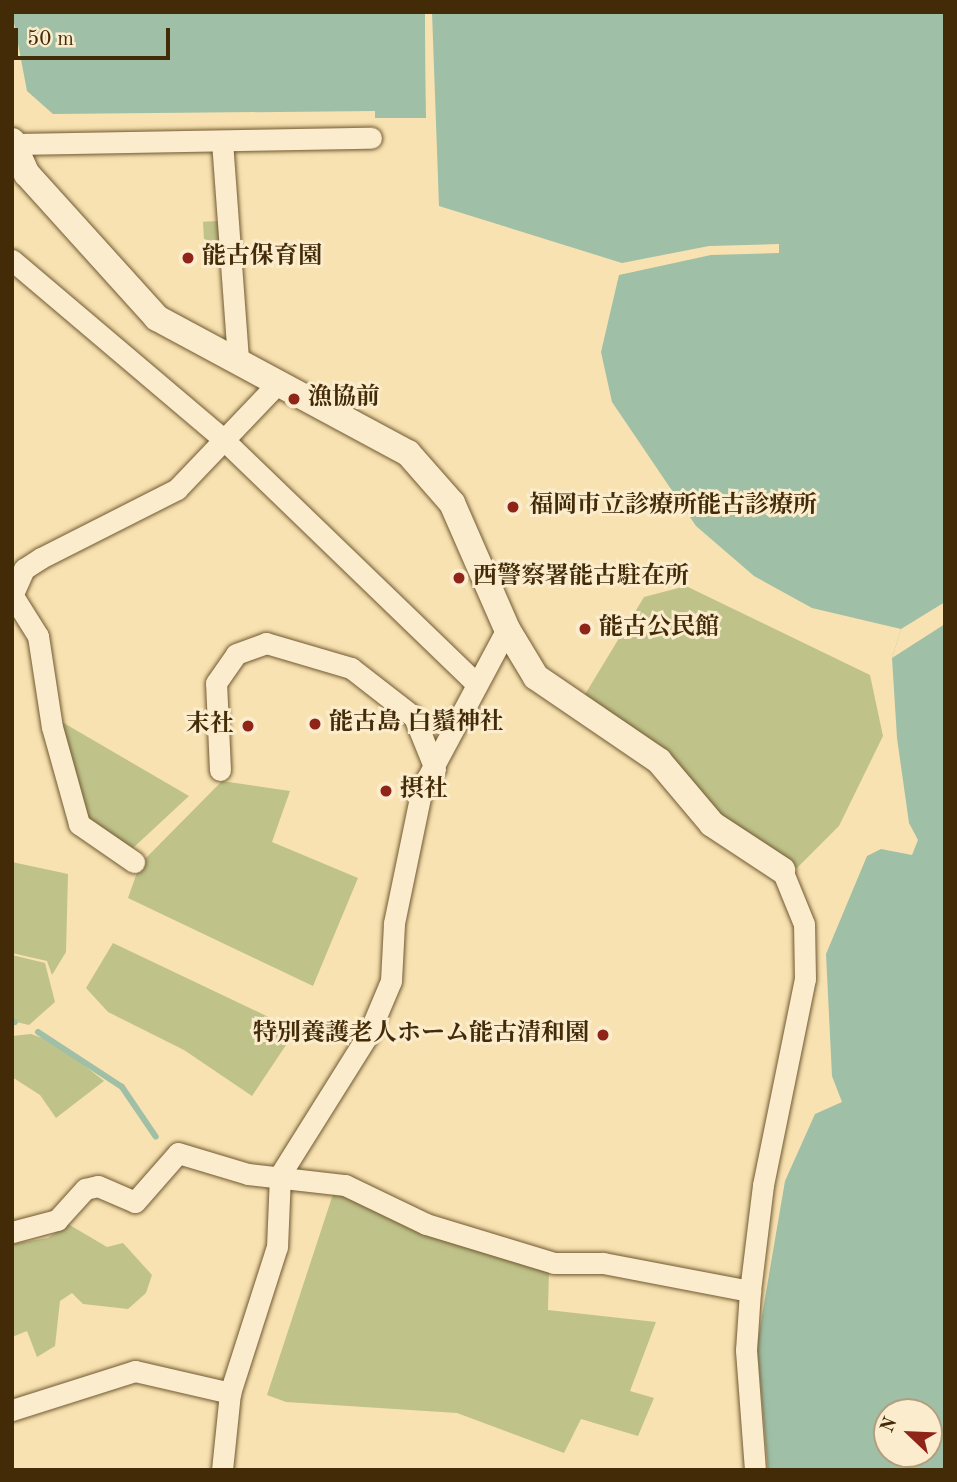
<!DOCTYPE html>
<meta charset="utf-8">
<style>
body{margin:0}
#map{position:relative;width:957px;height:1482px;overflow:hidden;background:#f8e2b1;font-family:"Old Standard TT","Noto Serif JP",serif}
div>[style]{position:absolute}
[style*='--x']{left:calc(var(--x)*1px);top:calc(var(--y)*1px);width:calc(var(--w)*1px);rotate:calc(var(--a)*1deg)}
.green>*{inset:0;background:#bfc38a;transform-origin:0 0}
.water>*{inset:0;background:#9fbfa6}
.pier>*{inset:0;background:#f8e2b1}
.stream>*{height:6px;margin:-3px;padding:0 3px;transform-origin:3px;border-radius:3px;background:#9fbfa6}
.roads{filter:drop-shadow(0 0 2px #715932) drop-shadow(0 0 2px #715932)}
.minor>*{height:21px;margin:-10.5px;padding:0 10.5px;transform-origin:10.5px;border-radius:10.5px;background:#faeccc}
.tertiary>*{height:26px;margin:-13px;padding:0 13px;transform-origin:13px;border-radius:13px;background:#faeccc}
.dots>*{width:19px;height:19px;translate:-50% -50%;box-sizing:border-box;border:4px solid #faeccc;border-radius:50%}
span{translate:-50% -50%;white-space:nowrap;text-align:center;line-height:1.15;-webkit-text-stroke:6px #faeccc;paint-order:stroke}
.poi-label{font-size:24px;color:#442b08;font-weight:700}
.left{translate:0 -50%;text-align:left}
.right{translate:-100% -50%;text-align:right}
.frame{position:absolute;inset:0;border:14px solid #442b08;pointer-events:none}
.north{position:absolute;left:873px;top:1398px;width:70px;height:70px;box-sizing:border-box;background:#faeccc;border:2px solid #b19f7e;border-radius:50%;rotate:293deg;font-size:19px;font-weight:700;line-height:28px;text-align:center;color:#442b08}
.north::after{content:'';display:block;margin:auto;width:24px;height:32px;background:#8f2418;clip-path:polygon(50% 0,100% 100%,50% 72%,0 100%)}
.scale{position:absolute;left:14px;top:28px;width:156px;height:32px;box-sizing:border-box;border:4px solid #442b08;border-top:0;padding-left:9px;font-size:21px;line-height:24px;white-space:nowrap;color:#442b08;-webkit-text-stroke:5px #faeccc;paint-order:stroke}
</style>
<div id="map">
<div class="green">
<i style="left:218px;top:221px;width:19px;height:15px;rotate:87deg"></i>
<i style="clip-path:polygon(686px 586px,870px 675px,883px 736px,839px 826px,797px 868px,722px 820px,584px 696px,644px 597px)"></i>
<i style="clip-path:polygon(62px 722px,189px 796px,133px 848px,87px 823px)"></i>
<i style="clip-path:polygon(222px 781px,290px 791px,272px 842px,358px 878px,313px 986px,128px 898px,140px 864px)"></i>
<i style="clip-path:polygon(12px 862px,68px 874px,66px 952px,52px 975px,47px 961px,12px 953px)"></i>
<i style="clip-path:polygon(113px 943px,296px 1030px,252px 1096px,184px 1050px,108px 1012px,86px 988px)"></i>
<i style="clip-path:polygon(12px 955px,45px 963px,55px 1002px,29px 1025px,12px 1021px)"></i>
<i style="clip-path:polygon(31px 1034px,56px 1043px,104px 1081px,56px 1118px,40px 1095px,12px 1077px,12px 1036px)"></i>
<i style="clip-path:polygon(334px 1191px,549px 1270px,548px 1310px,656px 1322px,630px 1391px,654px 1398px,638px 1436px,581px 1419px,564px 1453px,457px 1413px,286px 1402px,267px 1395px)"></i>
<i style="clip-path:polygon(68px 1224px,107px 1247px,123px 1243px,152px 1275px,146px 1293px,128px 1309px,83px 1304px,72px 1293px,60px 1301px,55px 1346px,37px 1357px,27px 1331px,12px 1337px,12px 1244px,48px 1238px)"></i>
</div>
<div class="water">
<i style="clip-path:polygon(12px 12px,425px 12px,426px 118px,375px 118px,375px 111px,53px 114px,27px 91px)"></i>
<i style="clip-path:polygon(evenodd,432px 12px,945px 12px,945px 1470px,768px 1470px,757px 1345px,785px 1181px,815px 1114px,842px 1102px,832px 1076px,826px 954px,867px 856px,881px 849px,912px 855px,918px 840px,909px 823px,897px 738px,892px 658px,901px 629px,812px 608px,754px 576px,696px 526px,612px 402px,601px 352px,619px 275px,711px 255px,779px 253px,779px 244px,709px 246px,622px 263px,439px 206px,432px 12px,887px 1412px,929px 1412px,929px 1454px,887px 1454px,887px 1412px)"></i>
</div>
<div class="pier">
<i style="clip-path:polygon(425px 12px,428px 12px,426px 122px,426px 118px)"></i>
<i style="clip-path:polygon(429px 12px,432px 12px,431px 180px)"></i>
<i style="clip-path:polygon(945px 602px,945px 624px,892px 658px,901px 629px)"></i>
</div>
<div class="stream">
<i style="--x:12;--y:1023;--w:3;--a:-18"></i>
<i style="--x:38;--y:1032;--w:100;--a:33.2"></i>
<i style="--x:122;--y:1087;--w:60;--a:55.8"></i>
</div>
<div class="roads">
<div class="minor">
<i style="--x:222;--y:141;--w:220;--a:85.8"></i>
<i style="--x:13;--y:144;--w:358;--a:-1"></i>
<i style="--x:12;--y:260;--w:278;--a:40.3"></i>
<i style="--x:224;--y:440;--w:350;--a:44"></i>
<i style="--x:12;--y:596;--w:30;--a:-66"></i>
<i style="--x:24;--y:569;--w:20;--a:-33"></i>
<i style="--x:41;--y:558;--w:153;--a:-26.9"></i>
<i style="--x:177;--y:489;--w:145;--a:-46.4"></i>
<i style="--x:13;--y:596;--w:47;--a:58"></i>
<i style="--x:38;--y:636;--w:92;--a:81.3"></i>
<i style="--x:52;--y:727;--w:101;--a:74.4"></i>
<i style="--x:79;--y:824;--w:67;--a:34.6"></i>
<i style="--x:220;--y:770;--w:87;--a:-92.6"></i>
<i style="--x:216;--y:683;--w:35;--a:-55"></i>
<i style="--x:236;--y:654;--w:32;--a:-20"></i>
<i style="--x:266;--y:643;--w:89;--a:16.4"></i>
<i style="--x:351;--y:668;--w:80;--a:37.9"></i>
<i style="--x:414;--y:717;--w:56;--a:68"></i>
<i style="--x:12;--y:1232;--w:47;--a:-14.9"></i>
<i style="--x:57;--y:1220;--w:42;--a:-47.9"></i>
<i style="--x:85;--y:1189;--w:13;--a:-13"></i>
<i style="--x:98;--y:1186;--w:40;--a:23.4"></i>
<i style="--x:135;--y:1202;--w:65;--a:-48.7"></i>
<i style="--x:178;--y:1153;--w:73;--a:16.7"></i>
<i style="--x:248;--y:1174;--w:98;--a:6.5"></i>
<i style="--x:345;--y:1185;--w:90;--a:25.7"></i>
<i style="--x:426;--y:1224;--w:134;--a:16.9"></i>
<i style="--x:554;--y:1263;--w:49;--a:0"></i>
<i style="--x:603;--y:1263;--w:150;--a:10.8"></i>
<i style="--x:12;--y:1410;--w:129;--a:-17.6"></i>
<i style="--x:135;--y:1371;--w:98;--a:13"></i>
<i style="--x:222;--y:1470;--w:77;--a:-84.1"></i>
<i style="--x:230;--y:1393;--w:153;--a:-72.2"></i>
<i style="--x:277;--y:1247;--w:72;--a:-87.6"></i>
<i style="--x:280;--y:1175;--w:168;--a:-57.9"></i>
<i style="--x:369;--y:1033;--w:56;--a:-67.1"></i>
<i style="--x:391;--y:981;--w:58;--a:-87"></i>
<i style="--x:394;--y:923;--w:138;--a:-78.3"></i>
<i style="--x:422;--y:788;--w:180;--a:-61.9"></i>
<i style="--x:755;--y:1470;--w:120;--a:-94.3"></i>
<i style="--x:746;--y:1350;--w:59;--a:-86.1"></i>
<i style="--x:750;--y:1291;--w:107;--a:-83"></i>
<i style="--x:763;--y:1185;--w:210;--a:-78.5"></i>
<i style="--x:805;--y:979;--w:55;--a:-91"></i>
<i style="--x:804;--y:924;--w:58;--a:-112.2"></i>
</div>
<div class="tertiary">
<i style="--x:12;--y:141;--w:36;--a:66"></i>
<i style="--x:27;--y:174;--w:194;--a:47.9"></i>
<i style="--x:157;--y:318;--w:285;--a:28.3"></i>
<i style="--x:408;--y:453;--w:67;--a:48.7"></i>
<i style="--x:452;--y:503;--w:137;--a:66.4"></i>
<i style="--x:507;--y:629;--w:56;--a:58.9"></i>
<i style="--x:536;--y:677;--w:149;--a:34.3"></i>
<i style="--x:659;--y:761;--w:82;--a:49.9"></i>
<i style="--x:712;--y:824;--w:84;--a:33.3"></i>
</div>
</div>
<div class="dots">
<i style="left:188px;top:258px;background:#8f2418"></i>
<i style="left:294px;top:399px;background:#8f2418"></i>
<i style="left:513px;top:507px;background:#8f2418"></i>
<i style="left:459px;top:578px;background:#8f2418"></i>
<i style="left:585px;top:629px;background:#8f2418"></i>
<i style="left:315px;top:724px;background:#8f2418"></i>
<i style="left:248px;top:726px;background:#8f2418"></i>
<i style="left:386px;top:791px;background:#8f2418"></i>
<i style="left:603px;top:1035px;background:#8f2418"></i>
</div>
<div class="poi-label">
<span class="left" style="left:202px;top:258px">能古保育園</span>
<span class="left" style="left:308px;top:399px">漁協前</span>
<span class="left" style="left:529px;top:507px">福岡市立診療所能古診療所</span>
<span class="left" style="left:473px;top:578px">西警察署能古駐在所</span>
<span class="left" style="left:599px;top:629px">能古公民館</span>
<span class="left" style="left:329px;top:724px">能古島 白鬚神社</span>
<span class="right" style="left:234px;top:726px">末社</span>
<span class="left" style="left:400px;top:791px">摂社</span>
<span class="right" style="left:589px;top:1035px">特別養護老人ホーム能古清和園</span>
</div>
<div class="frame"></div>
<div class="north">N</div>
<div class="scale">50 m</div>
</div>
